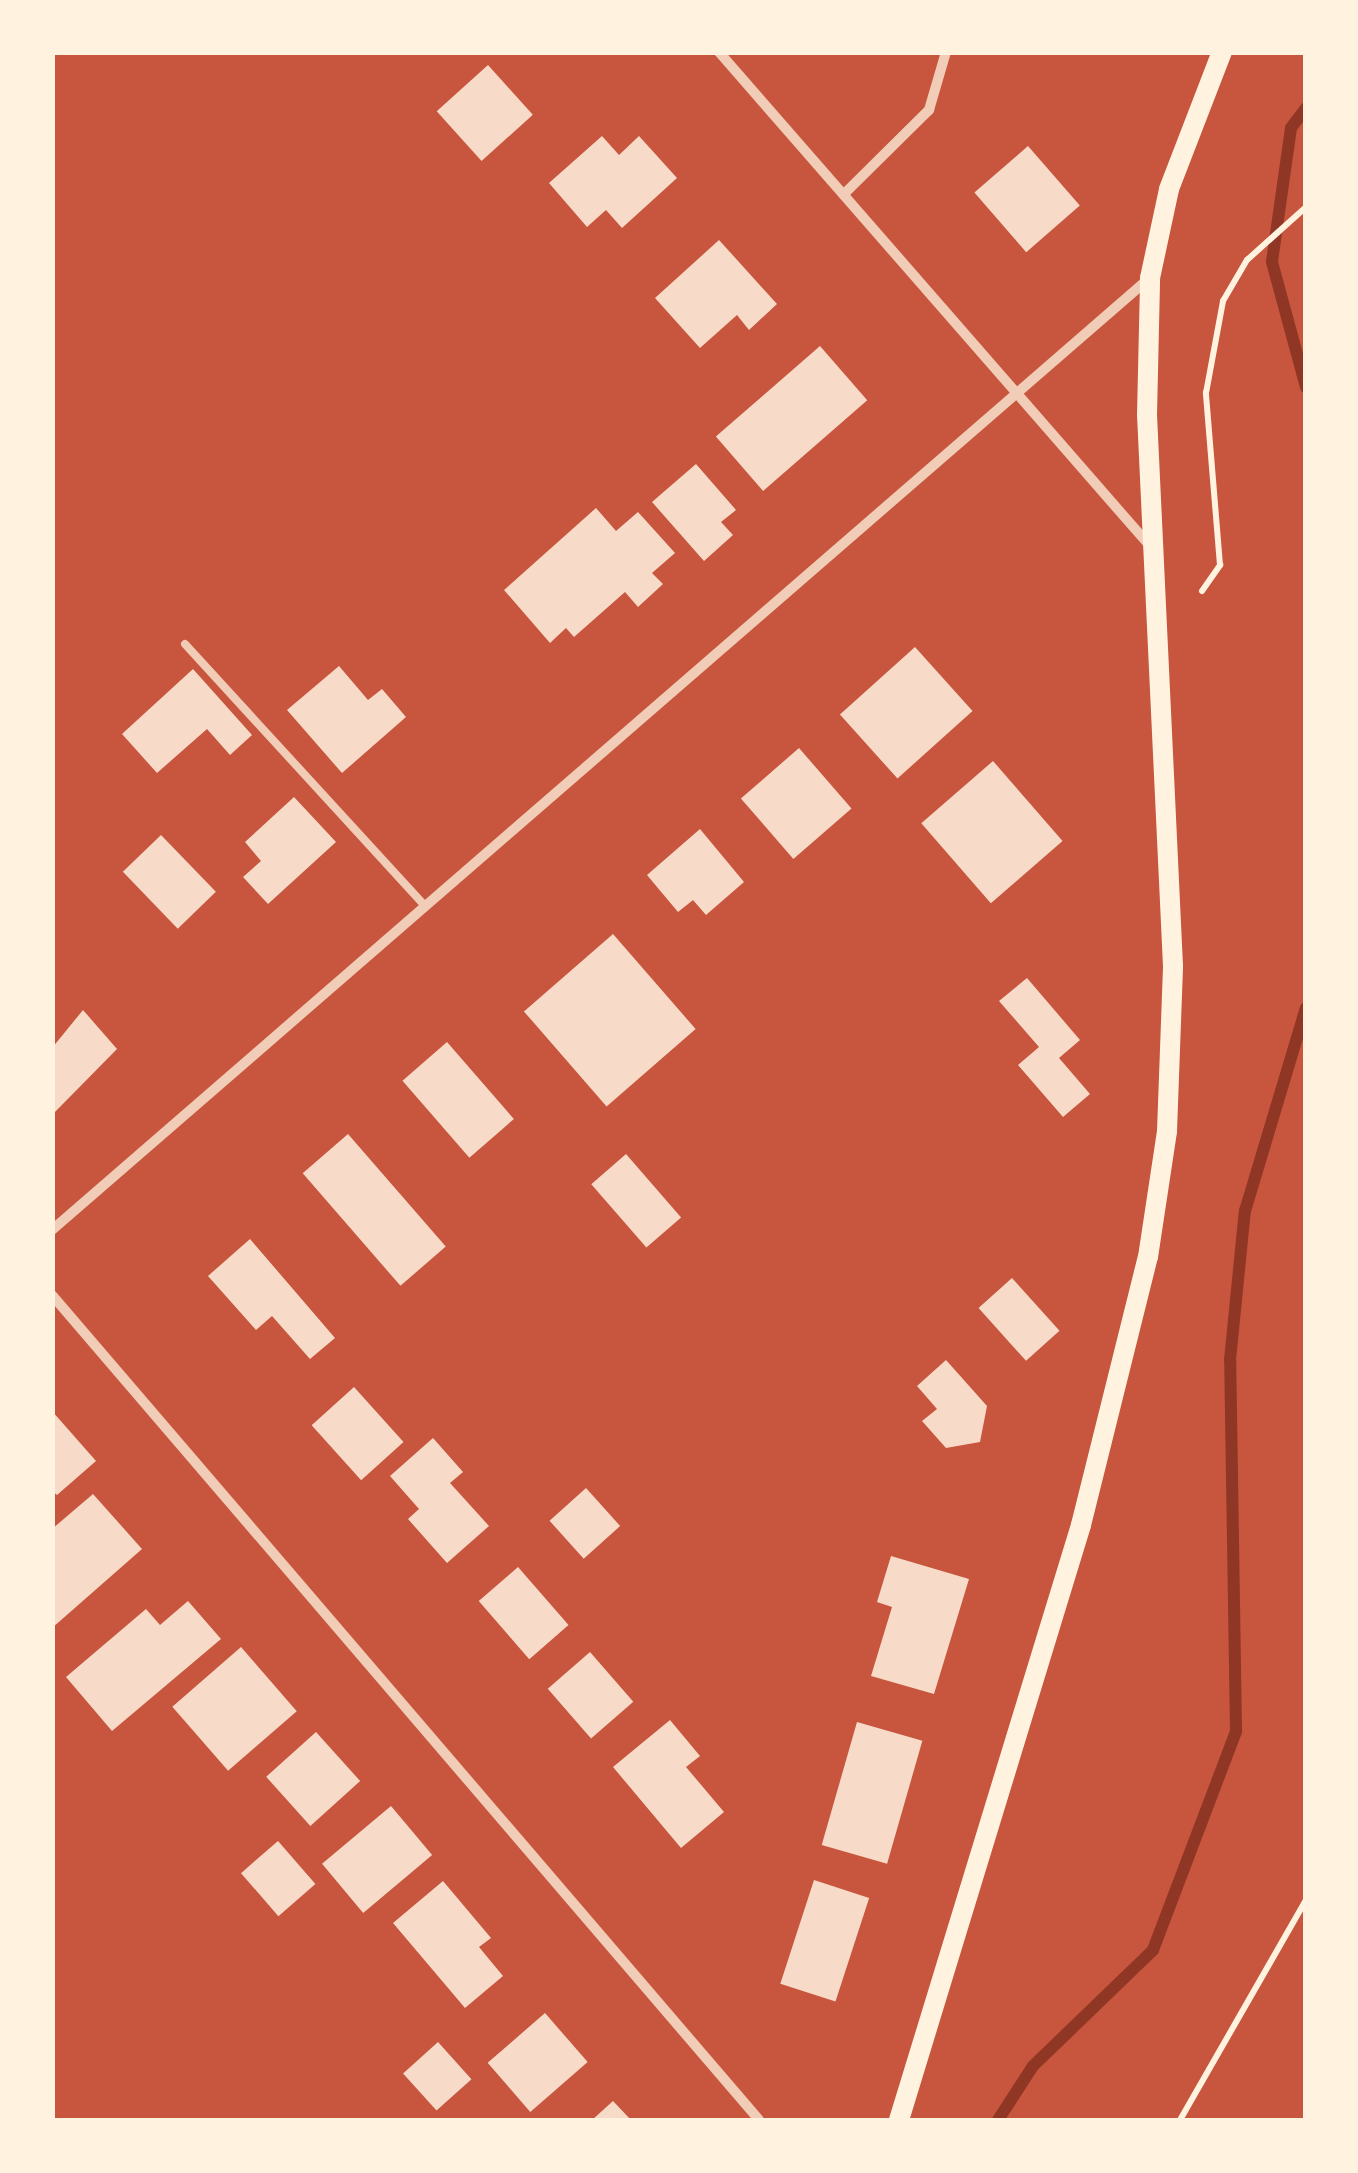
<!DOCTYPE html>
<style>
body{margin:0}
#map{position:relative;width:1358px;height:2173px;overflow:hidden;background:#c8553d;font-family:"PT Sans",sans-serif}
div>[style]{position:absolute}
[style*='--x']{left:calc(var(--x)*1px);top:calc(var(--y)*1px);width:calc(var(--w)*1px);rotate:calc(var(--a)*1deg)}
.stream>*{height:12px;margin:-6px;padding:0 6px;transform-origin:6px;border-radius:6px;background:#8f3625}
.building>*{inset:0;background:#f7dbc8;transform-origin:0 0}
.path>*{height:6px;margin:-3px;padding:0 3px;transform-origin:3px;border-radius:3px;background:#fff3e0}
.service>*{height:8px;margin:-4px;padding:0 4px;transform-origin:4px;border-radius:4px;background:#f1ccb7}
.minor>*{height:10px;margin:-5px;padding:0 5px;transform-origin:5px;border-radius:5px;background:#f1ccb7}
.secondary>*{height:20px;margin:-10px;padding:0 10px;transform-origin:10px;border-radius:10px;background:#fff3e0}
span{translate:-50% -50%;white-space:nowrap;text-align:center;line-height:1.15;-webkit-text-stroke:10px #fff3e0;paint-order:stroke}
.frame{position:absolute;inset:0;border:55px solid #fff3e0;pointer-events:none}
</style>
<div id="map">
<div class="stream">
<i style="--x:1306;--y:108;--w:25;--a:127"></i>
<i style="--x:1291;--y:128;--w:135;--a:98.1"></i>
<i style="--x:1272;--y:262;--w:130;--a:74.8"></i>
<i style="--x:998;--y:2120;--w:64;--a:-57.1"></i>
<i style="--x:1033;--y:2066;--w:167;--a:-44"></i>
<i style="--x:1153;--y:1950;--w:234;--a:-69.2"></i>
<i style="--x:1236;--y:1731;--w:371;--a:-90.9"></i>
<i style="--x:1230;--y:1360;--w:150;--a:-84.3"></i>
<i style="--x:1245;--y:1211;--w:212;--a:-73.3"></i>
</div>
<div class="building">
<i style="left:488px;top:65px;width:67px;height:69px;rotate:48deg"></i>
<i style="clip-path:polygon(602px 136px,619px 155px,639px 136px,677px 178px,622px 228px,606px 210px,587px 227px,549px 183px)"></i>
<i style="left:1028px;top:146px;width:79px;height:71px;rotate:49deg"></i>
<i style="clip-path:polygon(719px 240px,777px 304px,749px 330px,737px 315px,700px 348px,655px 298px)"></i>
<i style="left:820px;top:346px;width:72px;height:138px;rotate:49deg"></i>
<i style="clip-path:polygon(696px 464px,736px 510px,721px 522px,733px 535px,704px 561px,652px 502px)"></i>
<i style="clip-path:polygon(596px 508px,616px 531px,638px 512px,675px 553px,652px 573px,663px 584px,638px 607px,625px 592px,574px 637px,566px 628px,550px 643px,504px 590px)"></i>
<i style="left:915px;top:647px;width:86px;height:101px;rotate:48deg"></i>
<i style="clip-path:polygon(339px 666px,368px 700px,382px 689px,406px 717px,342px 773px,287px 710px)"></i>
<i style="clip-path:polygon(193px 669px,252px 735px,230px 755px,207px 729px,157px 773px,122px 734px)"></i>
<i style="left:799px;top:748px;width:80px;height:77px;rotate:49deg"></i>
<i style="left:993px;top:761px;width:106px;height:95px;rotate:49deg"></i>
<i style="clip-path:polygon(294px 797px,336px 842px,268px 904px,243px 877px,261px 861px,245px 842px)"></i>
<i style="clip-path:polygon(700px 829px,744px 882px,706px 915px,693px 900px,678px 912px,647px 875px)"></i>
<i style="left:161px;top:835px;width:79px;height:53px;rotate:46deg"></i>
<i style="left:613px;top:934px;width:126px;height:118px;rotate:49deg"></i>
<i style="clip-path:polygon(1027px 978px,1080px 1040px,1059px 1058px,1090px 1094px,1063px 1117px,1018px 1065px,1039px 1047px,999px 1001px)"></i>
<i style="clip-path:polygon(83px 1010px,117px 1049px,52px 1115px,52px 1048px)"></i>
<i style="left:447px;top:1042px;width:102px;height:59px;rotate:49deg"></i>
<i style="left:348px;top:1134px;width:149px;height:60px;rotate:49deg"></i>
<i style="left:626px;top:1154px;width:84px;height:46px;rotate:49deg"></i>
<i style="clip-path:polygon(250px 1239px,335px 1338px,310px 1359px,272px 1316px,256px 1330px,208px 1276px)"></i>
<i style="left:1012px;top:1278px;width:71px;height:45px;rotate:48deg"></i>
<i style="clip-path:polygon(946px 1360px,987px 1406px,980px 1442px,946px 1448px,922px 1421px,937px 1409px,917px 1386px)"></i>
<i style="left:354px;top:1387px;width:74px;height:57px;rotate:48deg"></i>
<i style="clip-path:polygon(52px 1411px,96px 1461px,57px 1495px,52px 1491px)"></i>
<i style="clip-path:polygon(433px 1438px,463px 1472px,450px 1483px,489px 1526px,447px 1563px,408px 1519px,419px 1509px,390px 1476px)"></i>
<i style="left:586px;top:1488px;width:51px;height:49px;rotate:48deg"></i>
<i style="clip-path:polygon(93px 1494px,142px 1549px,52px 1628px,52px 1529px)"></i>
<i style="clip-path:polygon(891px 1556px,969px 1579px,934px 1694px,871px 1676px,892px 1607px,877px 1602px)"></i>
<i style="left:518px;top:1567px;width:77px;height:52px;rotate:49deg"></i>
<i style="clip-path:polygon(188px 1601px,221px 1639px,112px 1731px,66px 1677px,146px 1609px,160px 1625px)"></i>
<i style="left:241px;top:1647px;width:85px;height:91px;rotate:49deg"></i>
<i style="left:590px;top:1652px;width:66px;height:56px;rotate:49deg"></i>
<i style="clip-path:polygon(670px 1720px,700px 1756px,686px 1767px,724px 1812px,681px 1848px,613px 1767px)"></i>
<i style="left:857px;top:1722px;width:68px;height:128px;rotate:16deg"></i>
<i style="left:316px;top:1732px;width:66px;height:67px;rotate:48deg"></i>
<i style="left:391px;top:1806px;width:64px;height:90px;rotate:50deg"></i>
<i style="left:278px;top:1841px;width:57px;height:49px;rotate:49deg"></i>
<i style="left:814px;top:1880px;width:58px;height:109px;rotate:18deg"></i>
<i style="clip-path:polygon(443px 1881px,491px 1938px,479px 1947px,503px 1976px,465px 2008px,393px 1923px)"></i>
<i style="left:545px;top:2013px;width:65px;height:76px;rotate:49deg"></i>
<i style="left:438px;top:2042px;width:50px;height:47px;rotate:48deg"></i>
<i style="clip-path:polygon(613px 2101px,631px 2120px,592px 2120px)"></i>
</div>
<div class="path">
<i style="--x:1202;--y:591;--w:32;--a:-55"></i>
<i style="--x:1220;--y:565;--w:173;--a:-94.7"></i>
<i style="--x:1206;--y:393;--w:94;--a:-79.5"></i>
<i style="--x:1223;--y:301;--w:48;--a:-59.7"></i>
<i style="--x:1247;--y:260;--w:79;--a:-41.9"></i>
<i style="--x:1180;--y:2120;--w:254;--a:-60.2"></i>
</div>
<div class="service">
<i style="--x:185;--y:644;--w:354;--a:47.5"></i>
</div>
<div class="minor">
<i style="--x:719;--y:52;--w:654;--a:48.9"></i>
<i style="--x:844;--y:194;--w:120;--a:-44.7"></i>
<i style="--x:929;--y:110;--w:60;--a:-73.7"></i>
<i style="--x:52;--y:1230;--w:1450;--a:-40.94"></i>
<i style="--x:52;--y:1295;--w:1086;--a:49.4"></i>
</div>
<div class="secondary">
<i style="--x:899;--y:2120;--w:622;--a:-72.99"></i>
<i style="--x:1081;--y:1525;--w:276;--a:-76"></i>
<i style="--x:1148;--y:1257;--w:127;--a:-81.4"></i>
<i style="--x:1167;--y:1131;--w:165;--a:-87.9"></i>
<i style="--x:1173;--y:966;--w:552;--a:-92.7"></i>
<i style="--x:1147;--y:415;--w:137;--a:-88.7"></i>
<i style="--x:1150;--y:278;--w:91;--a:-77.9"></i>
<i style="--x:1169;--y:189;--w:147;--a:-68.9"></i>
</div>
<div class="frame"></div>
</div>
